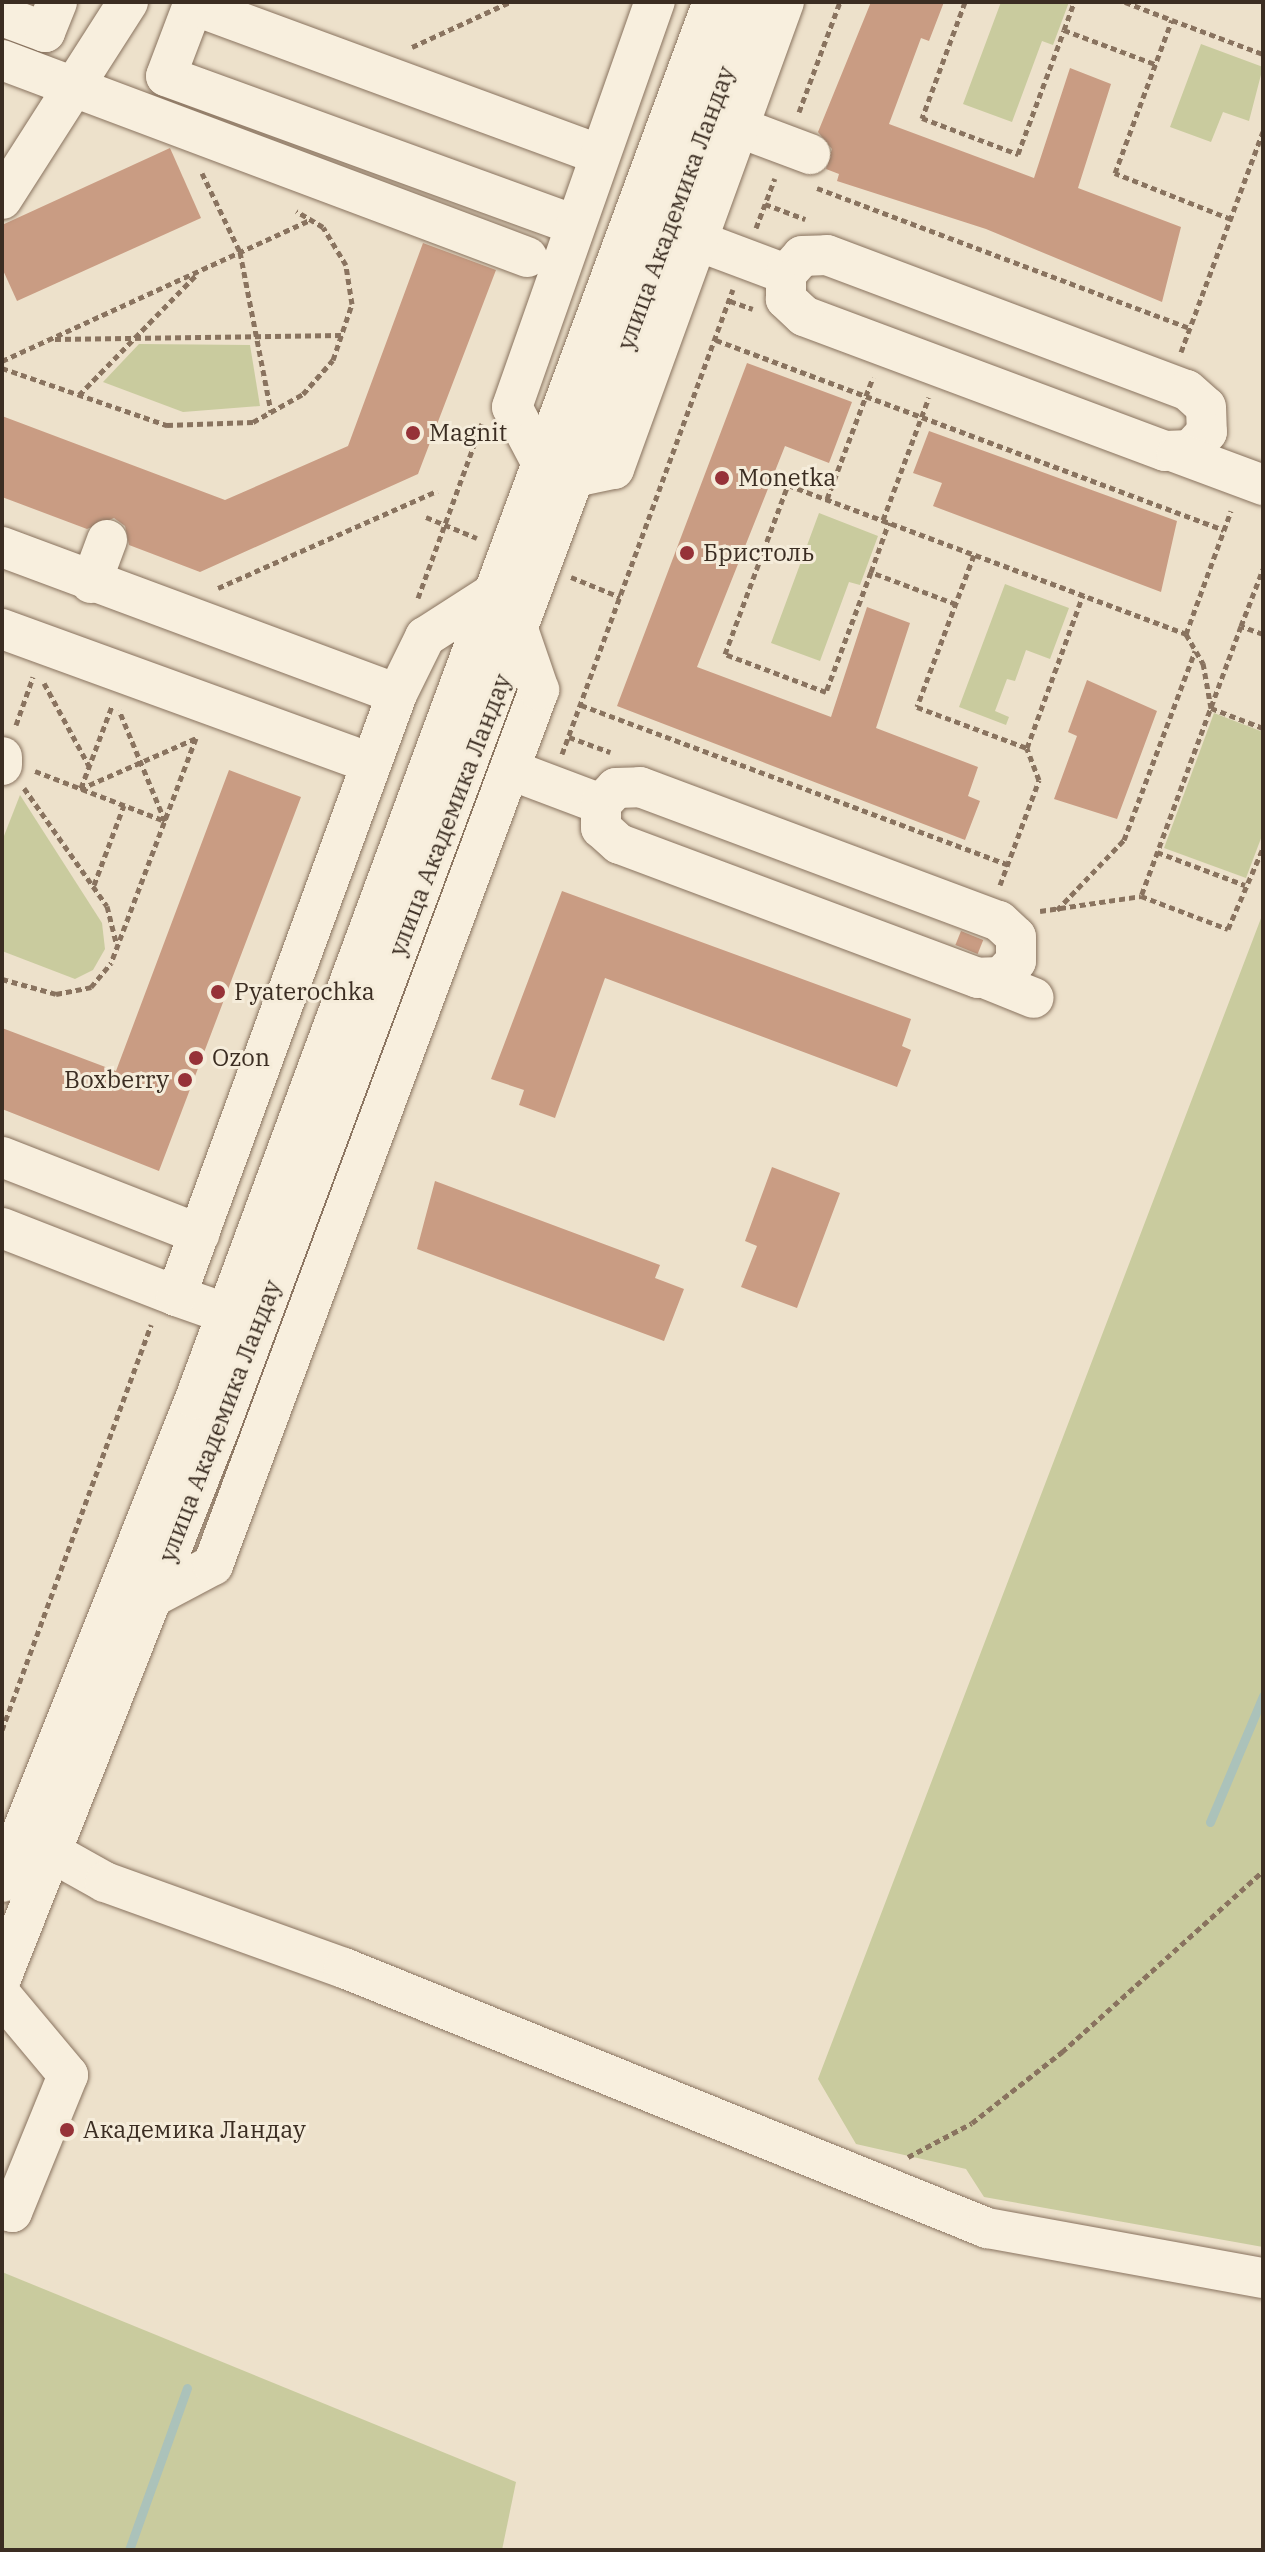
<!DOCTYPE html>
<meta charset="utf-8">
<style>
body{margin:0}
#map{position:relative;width:1265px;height:2552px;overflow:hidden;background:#ede1cb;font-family:"IBM Plex Serif",serif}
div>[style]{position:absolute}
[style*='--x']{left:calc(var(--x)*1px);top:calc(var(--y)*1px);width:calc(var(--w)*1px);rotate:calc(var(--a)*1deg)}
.green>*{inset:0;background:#c9cb9e}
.stream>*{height:9px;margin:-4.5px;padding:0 4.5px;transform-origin:4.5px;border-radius:4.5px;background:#abc2ba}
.building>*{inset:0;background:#c99c83;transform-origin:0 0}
.path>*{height:5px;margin-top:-2.5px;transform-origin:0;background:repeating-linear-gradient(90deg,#89735f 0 6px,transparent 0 10px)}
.roads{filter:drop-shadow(0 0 2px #89735f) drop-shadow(0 0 2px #89735f)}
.minor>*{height:40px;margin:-20px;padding:0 20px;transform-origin:20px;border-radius:20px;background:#f8efde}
.dots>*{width:22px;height:22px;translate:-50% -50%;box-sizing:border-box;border:4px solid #f5ecda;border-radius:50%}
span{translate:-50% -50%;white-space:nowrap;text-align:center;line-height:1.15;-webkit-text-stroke:6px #f5ecda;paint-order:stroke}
.street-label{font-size:24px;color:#3b2d22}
.poi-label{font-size:24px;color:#3b2d22}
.left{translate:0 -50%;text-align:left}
.right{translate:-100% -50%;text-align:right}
.frame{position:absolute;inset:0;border:4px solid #3b2d22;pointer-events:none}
</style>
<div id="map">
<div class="green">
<i style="clip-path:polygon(1001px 2px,1069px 2px,1053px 45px,1042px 41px,1012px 122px,963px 104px)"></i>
<i style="clip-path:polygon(1201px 44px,1263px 67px,1249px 121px,1223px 112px,1211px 142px,1170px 127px)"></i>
<i style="clip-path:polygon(139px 344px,250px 345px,260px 406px,183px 412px,103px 382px)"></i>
<i style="clip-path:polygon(819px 513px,878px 536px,860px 585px,849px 582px,820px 661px,771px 643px)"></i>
<i style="clip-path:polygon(1005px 584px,1069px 608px,1050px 659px,1026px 650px,1015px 681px,1007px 679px,995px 711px,1009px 717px,1006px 725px,959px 707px)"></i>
<i style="clip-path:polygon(1214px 713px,1263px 732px,1263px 833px,1246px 878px,1164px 848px)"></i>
<i style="clip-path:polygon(20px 795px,102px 923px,105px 949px,93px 970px,75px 979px,2px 951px,2px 841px)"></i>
<i style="clip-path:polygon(1263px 913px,1263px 2247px,984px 2197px,966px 2169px,856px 2144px,818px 2079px)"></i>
<i style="clip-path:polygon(2px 2272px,516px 2482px,502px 2550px,2px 2550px)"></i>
</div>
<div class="stream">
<i style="--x:1210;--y:1822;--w:137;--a:-67.2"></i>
<i style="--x:129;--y:2550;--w:172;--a:-70.3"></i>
</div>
<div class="building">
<i style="clip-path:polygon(871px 2px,944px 2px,929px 41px,921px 38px,889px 124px,1034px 178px,1070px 68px,1111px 84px,1078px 188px,1181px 227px,1162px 302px,986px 229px,837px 181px,839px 174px,826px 169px,832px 149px,818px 132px)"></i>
<i style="clip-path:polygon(170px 148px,201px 218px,17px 301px,2px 268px,2px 225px)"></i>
<i style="clip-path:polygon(423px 243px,496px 270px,418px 474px,200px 572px,129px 545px,125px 526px,114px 518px,87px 529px,2px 497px,2px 416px,225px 500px,348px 446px)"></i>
<i style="clip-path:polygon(747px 363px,852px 402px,829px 463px,785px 446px,697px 667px,831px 717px,867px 607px,910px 623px,876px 728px,978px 767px,968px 796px,980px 801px,965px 840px,617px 706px)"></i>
<i style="clip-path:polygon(929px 431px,1177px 521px,1161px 592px,933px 506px,942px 483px,913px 473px)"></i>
<i style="clip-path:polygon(1087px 680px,1157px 711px,1117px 819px,1054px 799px,1077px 736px,1068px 732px)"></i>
<i style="clip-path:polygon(229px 770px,301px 797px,159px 1171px,2px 1109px,2px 1028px,116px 1071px)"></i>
<i style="clip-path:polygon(562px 891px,911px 1019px,902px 1046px,911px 1050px,897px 1087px,605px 978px,555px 1118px,519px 1105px,524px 1090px,491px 1079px)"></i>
<i style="left:961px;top:931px;width:24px;height:15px;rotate:22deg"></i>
<i style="clip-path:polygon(772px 1167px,840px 1193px,797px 1308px,741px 1287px,757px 1246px,745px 1241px)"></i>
<i style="clip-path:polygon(435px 1181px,660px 1265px,655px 1278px,684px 1289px,664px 1341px,417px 1249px)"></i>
</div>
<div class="path">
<i style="--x:965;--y:2;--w:124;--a:110.3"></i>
<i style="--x:922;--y:118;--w:103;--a:20.6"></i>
<i style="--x:1018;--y:154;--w:132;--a:-69.6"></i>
<i style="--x:1064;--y:30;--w:97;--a:20.5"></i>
<i style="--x:1125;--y:2;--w:50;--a:21"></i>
<i style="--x:1064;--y:30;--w:30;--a:-70"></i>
<i style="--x:412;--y:47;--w:108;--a:-24.7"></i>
<i style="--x:799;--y:112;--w:117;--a:-69.6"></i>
<i style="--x:202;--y:173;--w:88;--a:64.3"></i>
<i style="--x:240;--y:252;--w:163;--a:79"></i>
<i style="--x:817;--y:188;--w:398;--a:20.6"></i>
<i style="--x:765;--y:204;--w:43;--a:20.6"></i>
<i style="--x:1231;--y:219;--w:125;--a:-158.4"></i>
<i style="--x:1115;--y:173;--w:163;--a:-69.6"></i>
<i style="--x:1172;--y:20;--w:97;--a:20.5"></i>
<i style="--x:756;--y:228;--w:53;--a:-69.2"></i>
<i style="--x:730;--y:301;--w:24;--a:19"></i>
<i style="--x:55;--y:339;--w:286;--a:-0.8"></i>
<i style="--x:716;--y:340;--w:542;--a:20.51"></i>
<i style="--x:1181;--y:352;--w:235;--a:-69.6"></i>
<i style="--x:2;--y:361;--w:339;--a:-24.6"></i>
<i style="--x:2;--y:368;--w:175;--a:19.1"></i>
<i style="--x:167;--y:425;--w:86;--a:-2"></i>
<i style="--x:253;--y:422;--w:57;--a:-29.2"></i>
<i style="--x:303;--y:394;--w:45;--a:-48.6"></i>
<i style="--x:333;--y:360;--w:59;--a:-71.3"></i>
<i style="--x:352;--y:304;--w:39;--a:-99"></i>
<i style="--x:346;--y:265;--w:44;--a:-121.2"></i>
<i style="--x:323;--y:227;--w:31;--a:-149"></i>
<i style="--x:79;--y:395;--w:168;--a:-45.7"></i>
<i style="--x:827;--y:499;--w:130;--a:-69.3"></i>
<i style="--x:426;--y:517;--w:55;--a:22.4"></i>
<i style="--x:883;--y:520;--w:131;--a:-69.5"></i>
<i style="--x:974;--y:555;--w:162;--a:110.6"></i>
<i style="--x:917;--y:707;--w:117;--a:20.4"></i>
<i style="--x:1027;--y:748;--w:163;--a:-69.9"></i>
<i style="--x:871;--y:572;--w:53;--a:-70.2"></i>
<i style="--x:571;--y:577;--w:53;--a:22.2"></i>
<i style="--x:218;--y:588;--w:240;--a:-23.9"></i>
<i style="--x:418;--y:598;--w:186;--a:-69.9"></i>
<i style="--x:956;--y:604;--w:91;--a:-159.4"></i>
<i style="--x:871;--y:572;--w:128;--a:110.6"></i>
<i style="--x:826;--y:692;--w:108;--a:-159.4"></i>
<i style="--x:725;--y:654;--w:180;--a:-69.6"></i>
<i style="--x:788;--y:485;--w:425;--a:20.5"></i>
<i style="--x:1186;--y:634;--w:131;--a:-69.9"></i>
<i style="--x:1241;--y:626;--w:61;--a:-68.9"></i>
<i style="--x:1186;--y:634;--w:34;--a:60"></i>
<i style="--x:1203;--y:663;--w:46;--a:79.9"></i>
<i style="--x:1211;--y:708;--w:56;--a:21"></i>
<i style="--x:1263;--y:634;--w:23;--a:-160"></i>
<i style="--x:1241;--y:626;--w:288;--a:110.3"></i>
<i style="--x:1141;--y:896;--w:93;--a:20.8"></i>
<i style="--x:1228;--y:929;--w:88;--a:-66.6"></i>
<i style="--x:44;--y:683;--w:94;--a:61.5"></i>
<i style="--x:581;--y:705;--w:456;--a:20.5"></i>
<i style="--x:16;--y:725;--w:51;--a:-70.5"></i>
<i style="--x:569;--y:737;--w:44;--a:20.1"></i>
<i style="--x:562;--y:754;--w:495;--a:-69.8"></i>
<i style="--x:35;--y:771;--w:139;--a:21"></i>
<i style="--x:165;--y:821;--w:120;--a:-112.5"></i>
<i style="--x:24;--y:788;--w:144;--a:54.9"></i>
<i style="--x:107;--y:906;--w:37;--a:76"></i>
<i style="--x:81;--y:788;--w:88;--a:-69.3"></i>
<i style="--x:80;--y:789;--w:127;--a:-23.7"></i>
<i style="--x:196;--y:738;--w:241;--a:110.7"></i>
<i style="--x:1157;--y:852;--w:94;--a:20.6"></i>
<i style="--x:94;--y:885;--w:85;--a:-69.4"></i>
<i style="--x:1000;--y:885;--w:112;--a:-69.6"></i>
<i style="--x:1039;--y:780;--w:34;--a:-111"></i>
<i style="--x:1057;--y:910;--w:97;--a:-46.3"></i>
<i style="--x:1124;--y:840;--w:202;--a:-69.4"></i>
<i style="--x:1040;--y:911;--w:102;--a:-8.4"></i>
<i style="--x:2;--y:979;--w:56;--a:15.5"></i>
<i style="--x:56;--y:994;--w:36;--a:-11"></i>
<i style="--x:91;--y:987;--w:31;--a:-50"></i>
<i style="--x:2;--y:1730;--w:432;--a:-69.8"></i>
<i style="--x:908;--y:2157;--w:72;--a:-28"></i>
<i style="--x:972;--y:2123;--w:115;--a:-38.3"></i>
<i style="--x:1062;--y:2052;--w:270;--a:-42"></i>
</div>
<div class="roads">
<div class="minor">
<i style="--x:2;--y:16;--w:46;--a:20.4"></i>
<i style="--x:45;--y:32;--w:32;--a:-68"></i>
<i style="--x:2;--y:60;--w:561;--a:20.57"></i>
<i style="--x:738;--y:127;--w:77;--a:20.6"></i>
<i style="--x:2;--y:199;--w:234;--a:-57.4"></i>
<i style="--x:572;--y:224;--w:432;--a:-160"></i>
<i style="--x:166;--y:76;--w:76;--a:-69.2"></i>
<i style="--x:193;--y:5;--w:432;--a:20.2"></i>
<i style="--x:698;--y:241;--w:94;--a:20.6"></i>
<i style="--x:827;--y:255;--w:384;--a:20.6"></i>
<i style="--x:1187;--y:390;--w:25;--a:42"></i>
<i style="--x:1206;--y:407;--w:25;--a:88"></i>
<i style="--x:1207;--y:432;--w:25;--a:133"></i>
<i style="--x:1190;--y:450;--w:25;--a:178"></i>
<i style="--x:1165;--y:451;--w:385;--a:-159.5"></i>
<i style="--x:804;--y:316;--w:25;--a:-137"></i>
<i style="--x:786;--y:299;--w:25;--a:-90"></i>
<i style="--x:786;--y:274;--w:24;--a:-48"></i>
<i style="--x:802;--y:256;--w:25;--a:-2"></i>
<i style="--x:1177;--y:453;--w:92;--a:20.4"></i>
<i style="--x:541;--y:462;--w:62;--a:-117.8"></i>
<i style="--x:512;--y:407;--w:430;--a:-70.6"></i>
<i style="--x:575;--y:477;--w:40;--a:-12"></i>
<i style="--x:614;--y:469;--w:497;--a:-70"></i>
<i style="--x:2;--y:547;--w:421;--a:20.4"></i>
<i style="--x:91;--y:583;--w:46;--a:-69.6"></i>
<i style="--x:2;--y:629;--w:393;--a:20"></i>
<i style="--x:2;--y:757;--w:8;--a:90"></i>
<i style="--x:511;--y:770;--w:96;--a:20.7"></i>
<i style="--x:640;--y:787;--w:383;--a:20.5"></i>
<i style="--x:999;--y:921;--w:23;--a:43"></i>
<i style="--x:1016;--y:937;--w:24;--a:90"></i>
<i style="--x:1016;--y:961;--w:22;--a:133"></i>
<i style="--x:1001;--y:977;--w:23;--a:178"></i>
<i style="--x:978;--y:978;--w:383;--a:-159.5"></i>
<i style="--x:619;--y:844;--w:24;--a:-138"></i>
<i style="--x:601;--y:828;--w:24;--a:-90"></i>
<i style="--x:601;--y:804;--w:22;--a:-47"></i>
<i style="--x:616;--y:788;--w:24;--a:-2"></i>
<i style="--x:989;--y:980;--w:48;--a:21.8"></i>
<i style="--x:2;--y:1157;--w:212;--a:21.3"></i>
<i style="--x:2;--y:1228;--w:187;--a:21.3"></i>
<i style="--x:222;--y:1312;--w:49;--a:-160.8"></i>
<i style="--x:176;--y:1296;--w:641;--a:-69.84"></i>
<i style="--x:397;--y:694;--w:64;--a:-63.8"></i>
<i style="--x:425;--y:637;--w:80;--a:-32.7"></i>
<i style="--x:151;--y:1598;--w:70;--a:-28"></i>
<i style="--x:213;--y:1565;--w:934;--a:-69.57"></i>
<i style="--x:539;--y:690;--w:61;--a:-109"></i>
<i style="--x:28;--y:1839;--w:88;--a:29.2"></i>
<i style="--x:105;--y:1882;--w:254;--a:19.8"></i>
<i style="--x:344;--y:1968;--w:694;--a:22.02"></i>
<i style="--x:987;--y:2228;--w:280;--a:10.3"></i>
<i style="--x:2;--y:1882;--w:520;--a:-68.22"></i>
<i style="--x:195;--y:1399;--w:1490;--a:-69.66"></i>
<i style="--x:2;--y:1976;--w:592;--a:-68.38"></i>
<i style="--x:220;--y:1426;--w:1520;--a:-69.55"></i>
<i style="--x:2;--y:1996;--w:103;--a:50.1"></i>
<i style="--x:68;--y:2075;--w:148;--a:112.2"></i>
<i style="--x:12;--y:2212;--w:11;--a:-158"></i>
</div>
</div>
<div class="dots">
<i style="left:413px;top:433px;background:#963238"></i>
<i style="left:722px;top:478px;background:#963238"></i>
<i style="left:687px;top:553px;background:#963238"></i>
<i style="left:218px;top:992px;background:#963238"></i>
<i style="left:196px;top:1058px;background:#963238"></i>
<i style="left:185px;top:1080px;background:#963238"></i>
<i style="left:67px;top:2130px;background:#963238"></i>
</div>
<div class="street-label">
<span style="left:676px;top:208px;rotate:-70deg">улица Академика Ландау</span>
<span style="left:450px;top:815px;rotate:-69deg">улица Академика Ландау</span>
<span style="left:220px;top:1421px;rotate:-69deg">улица Академика Ландау</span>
</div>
<div class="poi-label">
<span class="left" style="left:429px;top:433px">Magnit</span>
<span class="left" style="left:738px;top:478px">Monetka</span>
<span class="left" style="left:703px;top:553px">Бристоль</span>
<span class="left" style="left:234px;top:992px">Pyaterochka</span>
<span class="left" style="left:212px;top:1058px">Ozon</span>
<span class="right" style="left:169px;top:1080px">Boxberry</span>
<span class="left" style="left:83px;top:2130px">Академика Ландау</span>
</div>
<div class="frame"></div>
</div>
